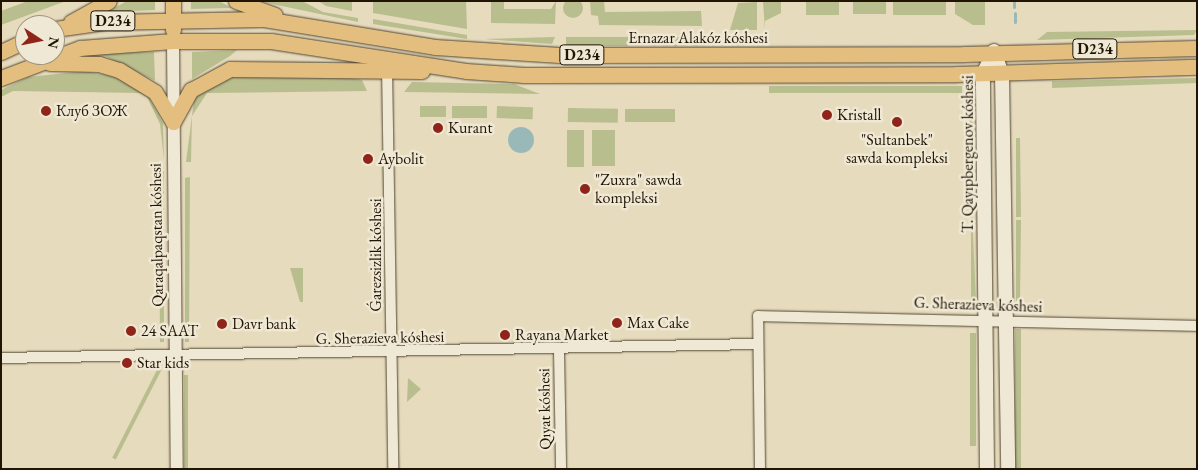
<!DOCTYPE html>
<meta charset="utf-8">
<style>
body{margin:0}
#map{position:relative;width:1198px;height:470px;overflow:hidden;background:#e6dbbd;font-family:"EB Garamond",serif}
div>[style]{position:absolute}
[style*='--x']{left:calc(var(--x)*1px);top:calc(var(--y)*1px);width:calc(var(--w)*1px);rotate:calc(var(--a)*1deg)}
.green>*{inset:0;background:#b9be8e;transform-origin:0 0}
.round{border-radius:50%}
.water>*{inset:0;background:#99b9b9}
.stream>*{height:3px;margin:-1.5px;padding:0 1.5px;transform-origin:1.5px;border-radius:1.5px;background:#99b9b9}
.roads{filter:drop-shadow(0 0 1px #524632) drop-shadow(0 0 1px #524632)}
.minor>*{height:10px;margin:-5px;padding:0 5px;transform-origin:5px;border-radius:5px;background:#efe8d4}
.tertiary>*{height:12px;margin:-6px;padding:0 6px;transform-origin:6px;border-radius:6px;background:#efe8d4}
.secondary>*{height:14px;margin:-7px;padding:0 7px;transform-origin:7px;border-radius:7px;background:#efe8d4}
.primary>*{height:15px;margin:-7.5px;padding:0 7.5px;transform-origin:7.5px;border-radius:7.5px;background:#e3be7e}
.dots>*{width:14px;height:14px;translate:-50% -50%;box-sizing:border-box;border:2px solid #efe8d4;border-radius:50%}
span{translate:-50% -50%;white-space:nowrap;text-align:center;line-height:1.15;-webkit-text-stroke:5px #efe8d4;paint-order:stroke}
.shield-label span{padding:1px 4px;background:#efe8d4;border:1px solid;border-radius:4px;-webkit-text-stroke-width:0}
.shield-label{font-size:15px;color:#211403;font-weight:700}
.street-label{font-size:16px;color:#211403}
.poi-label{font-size:16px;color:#211403}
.left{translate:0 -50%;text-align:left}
.frame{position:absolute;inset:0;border:2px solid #211403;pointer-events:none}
.north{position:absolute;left:15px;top:15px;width:50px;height:50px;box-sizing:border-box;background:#efe8d4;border:1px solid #9d9380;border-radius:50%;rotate:101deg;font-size:14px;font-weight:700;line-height:20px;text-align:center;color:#211403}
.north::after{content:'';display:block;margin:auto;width:18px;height:22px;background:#8f2418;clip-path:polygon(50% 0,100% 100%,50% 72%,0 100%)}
</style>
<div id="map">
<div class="green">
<i class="round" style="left:563px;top:-2px;width:20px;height:20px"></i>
<i style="clip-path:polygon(28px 1px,66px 1px,1px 25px,1px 11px)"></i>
<i style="clip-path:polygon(127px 1px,155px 1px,155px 10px,107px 12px)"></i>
<i style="clip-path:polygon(191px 1px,219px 1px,232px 8px,191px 9px)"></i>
<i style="clip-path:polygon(258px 1px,302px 1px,323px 12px,358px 18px,358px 22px)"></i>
<i style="clip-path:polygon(318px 1px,352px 1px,352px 11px,326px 6px)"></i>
<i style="clip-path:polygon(373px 1px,466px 1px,467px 29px,373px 13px)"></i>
<i style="clip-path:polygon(491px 1px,504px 1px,504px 9px,551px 9px,556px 1px,555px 24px,491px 23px)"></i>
<i style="clip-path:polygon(590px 1px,604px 1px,605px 12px,701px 11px,702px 26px,599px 25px,598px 16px,591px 15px)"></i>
<i style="left:806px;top:1px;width:33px;height:14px"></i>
<i style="left:853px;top:1px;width:33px;height:13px"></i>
<i style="left:893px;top:1px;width:53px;height:14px"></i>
<i style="clip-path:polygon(955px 1px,985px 1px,985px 25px,973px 25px,955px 14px)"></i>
<i style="clip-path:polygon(757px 2px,757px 30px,730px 30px,738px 3px)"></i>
<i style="clip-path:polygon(763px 2px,781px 2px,781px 13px,765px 21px,765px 30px)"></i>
<i style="clip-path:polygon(373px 19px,467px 35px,467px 39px,373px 24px)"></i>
<i style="clip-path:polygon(1197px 30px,1194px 35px,1037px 40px,1047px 32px)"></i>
<i style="clip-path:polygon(555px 37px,552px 44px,484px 39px)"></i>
<i style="left:566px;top:37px;width:140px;height:9px"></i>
<i style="clip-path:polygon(237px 50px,230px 56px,192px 79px,192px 52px)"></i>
<i style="clip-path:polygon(154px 52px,155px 81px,99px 53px)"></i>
<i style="clip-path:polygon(85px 71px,123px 78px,144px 89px,163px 123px,164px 160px,160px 124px,147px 97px,140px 93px,13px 91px,1px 97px,1px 90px,28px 77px)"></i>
<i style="clip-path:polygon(231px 76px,350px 78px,362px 80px,367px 91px,207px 93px,192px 116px,191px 162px,186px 162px,194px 100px,205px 86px)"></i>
<i style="clip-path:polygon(1197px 78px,1197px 83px,1052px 88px,1052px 81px)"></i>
<i style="clip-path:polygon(412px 82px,514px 84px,540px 94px,404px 92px)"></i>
<i style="left:769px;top:86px;width:193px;height:7px"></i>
<i style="clip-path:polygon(970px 98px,974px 98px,970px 166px)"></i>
<i style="left:420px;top:106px;width:26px;height:11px"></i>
<i style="left:452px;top:106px;width:35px;height:12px"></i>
<i style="left:497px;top:106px;width:36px;height:12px;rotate:2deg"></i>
<i style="left:568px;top:108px;width:50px;height:14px;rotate:1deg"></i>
<i style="left:625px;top:109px;width:50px;height:13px"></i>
<i style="left:567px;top:130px;width:17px;height:37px"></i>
<i style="left:592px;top:130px;width:23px;height:36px"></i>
<i style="clip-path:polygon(1016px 138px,1020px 138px,1021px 217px,1016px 217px)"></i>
<i style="clip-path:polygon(159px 171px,164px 171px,164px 342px,160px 342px)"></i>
<i style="clip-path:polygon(190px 177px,189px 342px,185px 342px,185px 178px)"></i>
<i style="clip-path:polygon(971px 188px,976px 302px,971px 302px)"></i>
<i style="clip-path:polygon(1016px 220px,1021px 220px,1020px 301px,1016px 301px)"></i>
<i style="clip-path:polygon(290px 268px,303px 268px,303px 302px,300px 302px)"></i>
<i style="left:1015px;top:329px;width:6px;height:140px"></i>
<i style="left:970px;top:333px;width:6px;height:113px"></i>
<i style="left:159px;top:366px;width:4px;height:103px;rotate:27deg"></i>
<i style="left:184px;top:375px;width:4px;height:94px"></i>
<i style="clip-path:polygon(408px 378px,421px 389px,407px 402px)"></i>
</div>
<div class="water">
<i class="round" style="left:508px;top:127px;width:26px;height:26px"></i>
</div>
<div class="stream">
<i style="--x:1014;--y:1;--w:6;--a:90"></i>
<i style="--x:1015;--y:13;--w:9;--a:90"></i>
</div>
<div class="roads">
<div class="minor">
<i style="--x:387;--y:66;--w:403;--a:89.1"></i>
<i style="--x:559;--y:350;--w:119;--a:89"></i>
<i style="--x:1;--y:358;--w:757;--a:-1.06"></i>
<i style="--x:760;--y:469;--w:153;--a:-90.7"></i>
<i style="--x:758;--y:316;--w:439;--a:1.3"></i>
</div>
<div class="tertiary">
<i style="--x:173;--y:41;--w:428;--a:89.5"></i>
</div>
<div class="secondary">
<i style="--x:994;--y:51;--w:24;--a:71"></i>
<i style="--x:1002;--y:74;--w:395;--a:89.1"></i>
<i style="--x:987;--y:469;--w:395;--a:-90.6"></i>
<i style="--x:983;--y:74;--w:25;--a:-64"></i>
</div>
<div class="primary">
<i style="--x:173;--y:1;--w:29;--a:90"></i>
<i style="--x:236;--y:1;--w:41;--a:19.7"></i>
<i style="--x:71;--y:22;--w:43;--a:-28.9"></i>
<i style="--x:55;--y:29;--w:50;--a:-8"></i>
<i style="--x:105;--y:22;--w:159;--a:-1.1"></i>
<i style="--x:264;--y:19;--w:173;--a:9.3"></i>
<i style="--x:435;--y:47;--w:125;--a:3.7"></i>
<i style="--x:560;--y:55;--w:404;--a:-0.1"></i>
<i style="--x:964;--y:54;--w:233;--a:-1.5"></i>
<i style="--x:1;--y:52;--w:26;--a:-25"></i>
<i style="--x:50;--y:63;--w:49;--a:1.2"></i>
<i style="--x:99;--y:64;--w:21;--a:17"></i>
<i style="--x:119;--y:70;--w:42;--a:31.4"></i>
<i style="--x:155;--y:92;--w:35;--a:59"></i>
<i style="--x:1;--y:78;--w:85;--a:-20.8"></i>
<i style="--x:80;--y:48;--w:93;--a:-4.3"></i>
<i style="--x:173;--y:41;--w:98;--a:0"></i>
<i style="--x:271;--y:41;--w:197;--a:8.7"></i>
<i style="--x:466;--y:71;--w:58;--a:3.9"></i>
<i style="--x:524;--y:75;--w:432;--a:-0.1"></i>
<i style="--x:956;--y:74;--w:241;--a:-1.7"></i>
<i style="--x:173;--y:122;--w:37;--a:-61"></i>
<i style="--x:191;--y:90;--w:44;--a:-28.3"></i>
<i style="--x:230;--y:69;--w:192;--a:0.6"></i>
</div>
</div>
<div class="dots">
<i style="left:46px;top:111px;background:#8f2418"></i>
<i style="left:827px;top:115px;background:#8f2418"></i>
<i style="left:897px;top:122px;background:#8f2418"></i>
<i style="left:438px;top:128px;background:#8f2418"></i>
<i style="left:368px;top:159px;background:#8f2418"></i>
<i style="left:585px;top:189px;background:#8f2418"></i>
<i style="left:617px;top:323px;background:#8f2418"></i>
<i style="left:222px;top:324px;background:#8f2418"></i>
<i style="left:131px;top:331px;background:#8f2418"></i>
<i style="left:505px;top:335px;background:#8f2418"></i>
<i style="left:127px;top:363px;background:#8f2418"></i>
</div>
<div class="shield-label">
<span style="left:113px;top:21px">D234</span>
<span style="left:1095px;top:49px">D234</span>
<span style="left:582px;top:55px">D234</span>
</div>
<div class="street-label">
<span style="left:698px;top:38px">Ernazar Alakóz kóshesi</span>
<span style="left:968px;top:154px;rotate:-90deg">T. Qayıpbergenov kóshesi</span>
<span style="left:157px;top:235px;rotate:-91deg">Qaraqalpaqstan kóshesi</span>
<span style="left:376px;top:255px;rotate:-90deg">Ǵarezsizlik kóshesi</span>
<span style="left:978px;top:305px;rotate:2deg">G. Sherazieva kóshesi</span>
<span style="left:380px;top:338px;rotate:-1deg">G. Sherazieva kóshesi</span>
<span style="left:545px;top:409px;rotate:-91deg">Qıyat kóshesi</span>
</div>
<div class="poi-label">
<span class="left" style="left:56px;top:111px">Клуб ЗОЖ</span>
<span class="left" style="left:837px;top:115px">Kristall</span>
<span class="left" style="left:448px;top:128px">Kurant</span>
<span style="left:897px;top:149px">"Sultanbek"<br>sawda kompleksi</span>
<span class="left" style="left:378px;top:159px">Aybolit</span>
<span class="left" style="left:595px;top:189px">"Zuxra" sawda<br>kompleksi</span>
<span class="left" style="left:627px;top:323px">Max Cake</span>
<span class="left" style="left:232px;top:324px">Davr bank</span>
<span class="left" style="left:141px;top:331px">24 SAAT</span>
<span class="left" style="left:515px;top:335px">Rayana Market</span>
<span class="left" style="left:137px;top:363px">Star kids</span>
</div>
<div class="frame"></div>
<div class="north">N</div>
</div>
